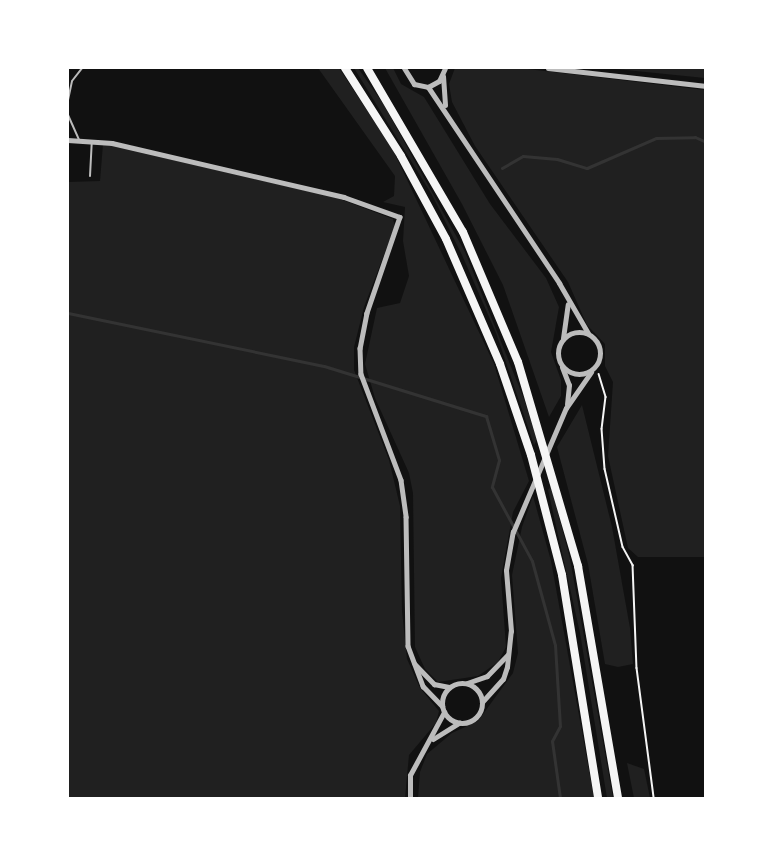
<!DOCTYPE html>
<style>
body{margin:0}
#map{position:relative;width:773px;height:866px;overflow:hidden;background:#111;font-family:Bitter,serif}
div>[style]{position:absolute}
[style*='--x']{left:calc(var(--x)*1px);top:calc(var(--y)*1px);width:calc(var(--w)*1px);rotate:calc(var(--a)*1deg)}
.green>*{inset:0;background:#202020}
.stream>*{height:3px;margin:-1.5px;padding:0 1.5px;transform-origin:1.5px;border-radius:1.5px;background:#333}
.path>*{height:1.5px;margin:-0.75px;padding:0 0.75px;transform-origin:0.75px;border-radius:0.75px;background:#f5f5f5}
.service>*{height:2px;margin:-1px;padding:0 1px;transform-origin:1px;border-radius:1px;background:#bcbcbc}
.minor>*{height:4.5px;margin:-2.25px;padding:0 2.25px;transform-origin:2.25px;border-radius:2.25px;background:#bcbcbc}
.tertiary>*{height:5px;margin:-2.5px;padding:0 2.5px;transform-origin:2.5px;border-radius:2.5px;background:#bcbcbc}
.tertiary>.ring{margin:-2.5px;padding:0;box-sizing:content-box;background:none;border:5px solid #bcbcbc;border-radius:50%}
.trunk>*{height:8px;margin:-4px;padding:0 4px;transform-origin:4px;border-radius:4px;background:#f5f5f5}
span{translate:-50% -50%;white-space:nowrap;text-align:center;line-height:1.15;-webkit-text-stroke:4.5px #fff;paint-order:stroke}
.frame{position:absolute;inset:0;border:69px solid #fff;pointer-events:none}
</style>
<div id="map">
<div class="green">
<i style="clip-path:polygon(318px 68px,339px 68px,392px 148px,494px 364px,529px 481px,513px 512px,501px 578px,506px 647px,498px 662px,478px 676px,438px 682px,425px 669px,415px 647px,413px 493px,409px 473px,375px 398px,365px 364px,377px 308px,400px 303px,409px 276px,403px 241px,405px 207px,383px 202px,394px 196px,395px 176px)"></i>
<i style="clip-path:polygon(354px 68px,358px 68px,384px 105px,465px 252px,524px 399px,537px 440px,534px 445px,496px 333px,462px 255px,432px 195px)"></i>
<i style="clip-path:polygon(385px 68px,393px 68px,401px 84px,424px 97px,490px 204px,546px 278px,559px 307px,551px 352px,561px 380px,561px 396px,549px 417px,503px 285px,462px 204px)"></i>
<i style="clip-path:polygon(455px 68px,519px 68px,705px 90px,705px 557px,638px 557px,628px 548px,608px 456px,613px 382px,605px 366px,605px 344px,587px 325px,568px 282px,475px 146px,452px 102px,449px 84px)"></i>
<i style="clip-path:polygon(606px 68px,705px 68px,705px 78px)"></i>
<i style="clip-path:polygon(103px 144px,337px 198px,393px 219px,395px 226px,364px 307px,354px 347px,354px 370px,389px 460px,400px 506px,402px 611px,407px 659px,420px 688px,439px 711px,436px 723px,409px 755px,405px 798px,68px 798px,68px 182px,100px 181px)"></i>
<i style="clip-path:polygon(582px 405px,612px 527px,630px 628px,633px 664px,618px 667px,605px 664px,588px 564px,557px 447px)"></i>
<i style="clip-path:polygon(551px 486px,570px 559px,613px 798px,607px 798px,580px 633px,548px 490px)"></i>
<i style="clip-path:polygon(533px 496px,551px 561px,594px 798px,418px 798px,420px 772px,427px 754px,452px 733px,478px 721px,513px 673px,518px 653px,512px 575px,522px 527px)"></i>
<i style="clip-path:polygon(627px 763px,644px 769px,650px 798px,634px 798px)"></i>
</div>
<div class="stream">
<i style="--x:502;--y:168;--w:24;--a:-30"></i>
<i style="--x:523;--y:156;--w:34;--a:5"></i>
<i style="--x:557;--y:159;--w:31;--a:17"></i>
<i style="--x:587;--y:168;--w:75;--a:-23.5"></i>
<i style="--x:656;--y:138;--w:39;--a:-1"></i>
<i style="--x:695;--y:137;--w:12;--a:24"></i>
<i style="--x:68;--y:313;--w:261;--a:11.7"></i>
<i style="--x:324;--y:366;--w:170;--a:17.2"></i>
<i style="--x:486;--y:416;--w:46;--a:73.5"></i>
<i style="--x:499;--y:460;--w:28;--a:105"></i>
<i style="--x:492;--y:487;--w:84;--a:61.6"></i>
<i style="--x:532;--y:561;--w:87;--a:74.7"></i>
<i style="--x:555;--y:645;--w:81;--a:86.5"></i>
<i style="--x:560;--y:726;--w:17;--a:118"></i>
<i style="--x:552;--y:741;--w:58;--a:82"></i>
</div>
<div class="path">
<i style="--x:599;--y:374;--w:24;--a:73"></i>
<i style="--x:606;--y:397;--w:32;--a:97"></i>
<i style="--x:602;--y:429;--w:40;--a:85.7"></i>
<i style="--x:605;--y:469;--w:80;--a:77"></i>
<i style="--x:623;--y:547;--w:21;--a:61"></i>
<i style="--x:633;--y:565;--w:103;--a:87.8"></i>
<i style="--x:637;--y:668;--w:131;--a:82.5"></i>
</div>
<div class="service">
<i style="--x:68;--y:100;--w:19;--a:-78"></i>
<i style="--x:72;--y:81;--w:16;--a:-52"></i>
<i style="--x:68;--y:115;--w:27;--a:66"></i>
<i style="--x:90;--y:176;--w:33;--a:-87"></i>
</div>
<div class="minor">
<i style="--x:548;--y:68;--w:159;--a:6.5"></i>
<i style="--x:68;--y:140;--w:44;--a:3.9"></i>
<i style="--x:112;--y:143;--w:238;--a:13.1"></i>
<i style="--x:344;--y:197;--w:59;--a:19.7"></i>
<i style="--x:400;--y:217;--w:102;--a:109"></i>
<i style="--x:367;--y:313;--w:36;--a:101"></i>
<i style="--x:360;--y:348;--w:26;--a:88"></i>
<i style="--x:361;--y:374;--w:113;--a:69.3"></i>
<i style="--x:401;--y:480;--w:37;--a:82"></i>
<i style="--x:406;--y:517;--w:129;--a:89.1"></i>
<i style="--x:408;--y:646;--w:43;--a:69.4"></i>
<i style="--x:423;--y:686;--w:28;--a:46"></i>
<i style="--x:415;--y:664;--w:28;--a:46"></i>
<i style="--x:434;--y:684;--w:15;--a:11"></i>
</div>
<div class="tertiary">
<i style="--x:404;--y:68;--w:19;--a:58"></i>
<i style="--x:414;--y:84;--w:14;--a:12"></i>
<i style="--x:428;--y:87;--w:13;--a:-29"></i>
<i style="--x:439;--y:81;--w:14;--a:-65"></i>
<i style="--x:443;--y:76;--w:29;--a:86"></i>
<i style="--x:428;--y:87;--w:236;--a:56.2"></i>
<i style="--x:559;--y:283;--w:58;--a:59.9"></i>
<i class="ring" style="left:558px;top:332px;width:37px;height:37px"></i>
<i style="--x:563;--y:338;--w:34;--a:-82"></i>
<i style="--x:562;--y:367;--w:19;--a:69"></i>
<i style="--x:569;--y:385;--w:19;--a:96"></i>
<i class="ring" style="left:442px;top:683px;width:35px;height:35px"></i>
<i style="--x:467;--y:683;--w:21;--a:-19"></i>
<i style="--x:487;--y:676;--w:30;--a:-46"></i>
<i style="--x:482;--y:702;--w:31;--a:-48"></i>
<i style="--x:503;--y:679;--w:13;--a:-72"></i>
<i style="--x:507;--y:667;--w:36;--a:-84"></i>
<i style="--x:511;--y:631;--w:61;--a:-94.7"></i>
<i style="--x:506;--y:570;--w:39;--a:-80"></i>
<i style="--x:513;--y:532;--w:135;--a:-66.9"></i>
<i style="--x:566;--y:408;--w:44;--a:-55.2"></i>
<i style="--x:433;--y:739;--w:31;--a:-32"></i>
<i style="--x:410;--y:798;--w:23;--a:-90"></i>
<i style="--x:410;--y:775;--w:72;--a:-61.6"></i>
</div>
<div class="trunk">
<i style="--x:345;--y:68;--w:104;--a:57.5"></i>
<i style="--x:401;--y:156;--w:94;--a:61.5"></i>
<i style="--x:446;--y:239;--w:136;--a:66.6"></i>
<i style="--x:500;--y:364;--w:96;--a:71.2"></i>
<i style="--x:531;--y:455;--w:124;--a:75.5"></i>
<i style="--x:562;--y:575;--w:226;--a:80.8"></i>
<i style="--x:367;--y:68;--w:190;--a:59.7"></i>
<i style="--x:463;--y:232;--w:141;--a:67.1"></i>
<i style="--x:518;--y:362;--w:213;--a:73.6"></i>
<i style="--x:578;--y:566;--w:235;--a:80.2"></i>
</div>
<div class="frame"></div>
</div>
